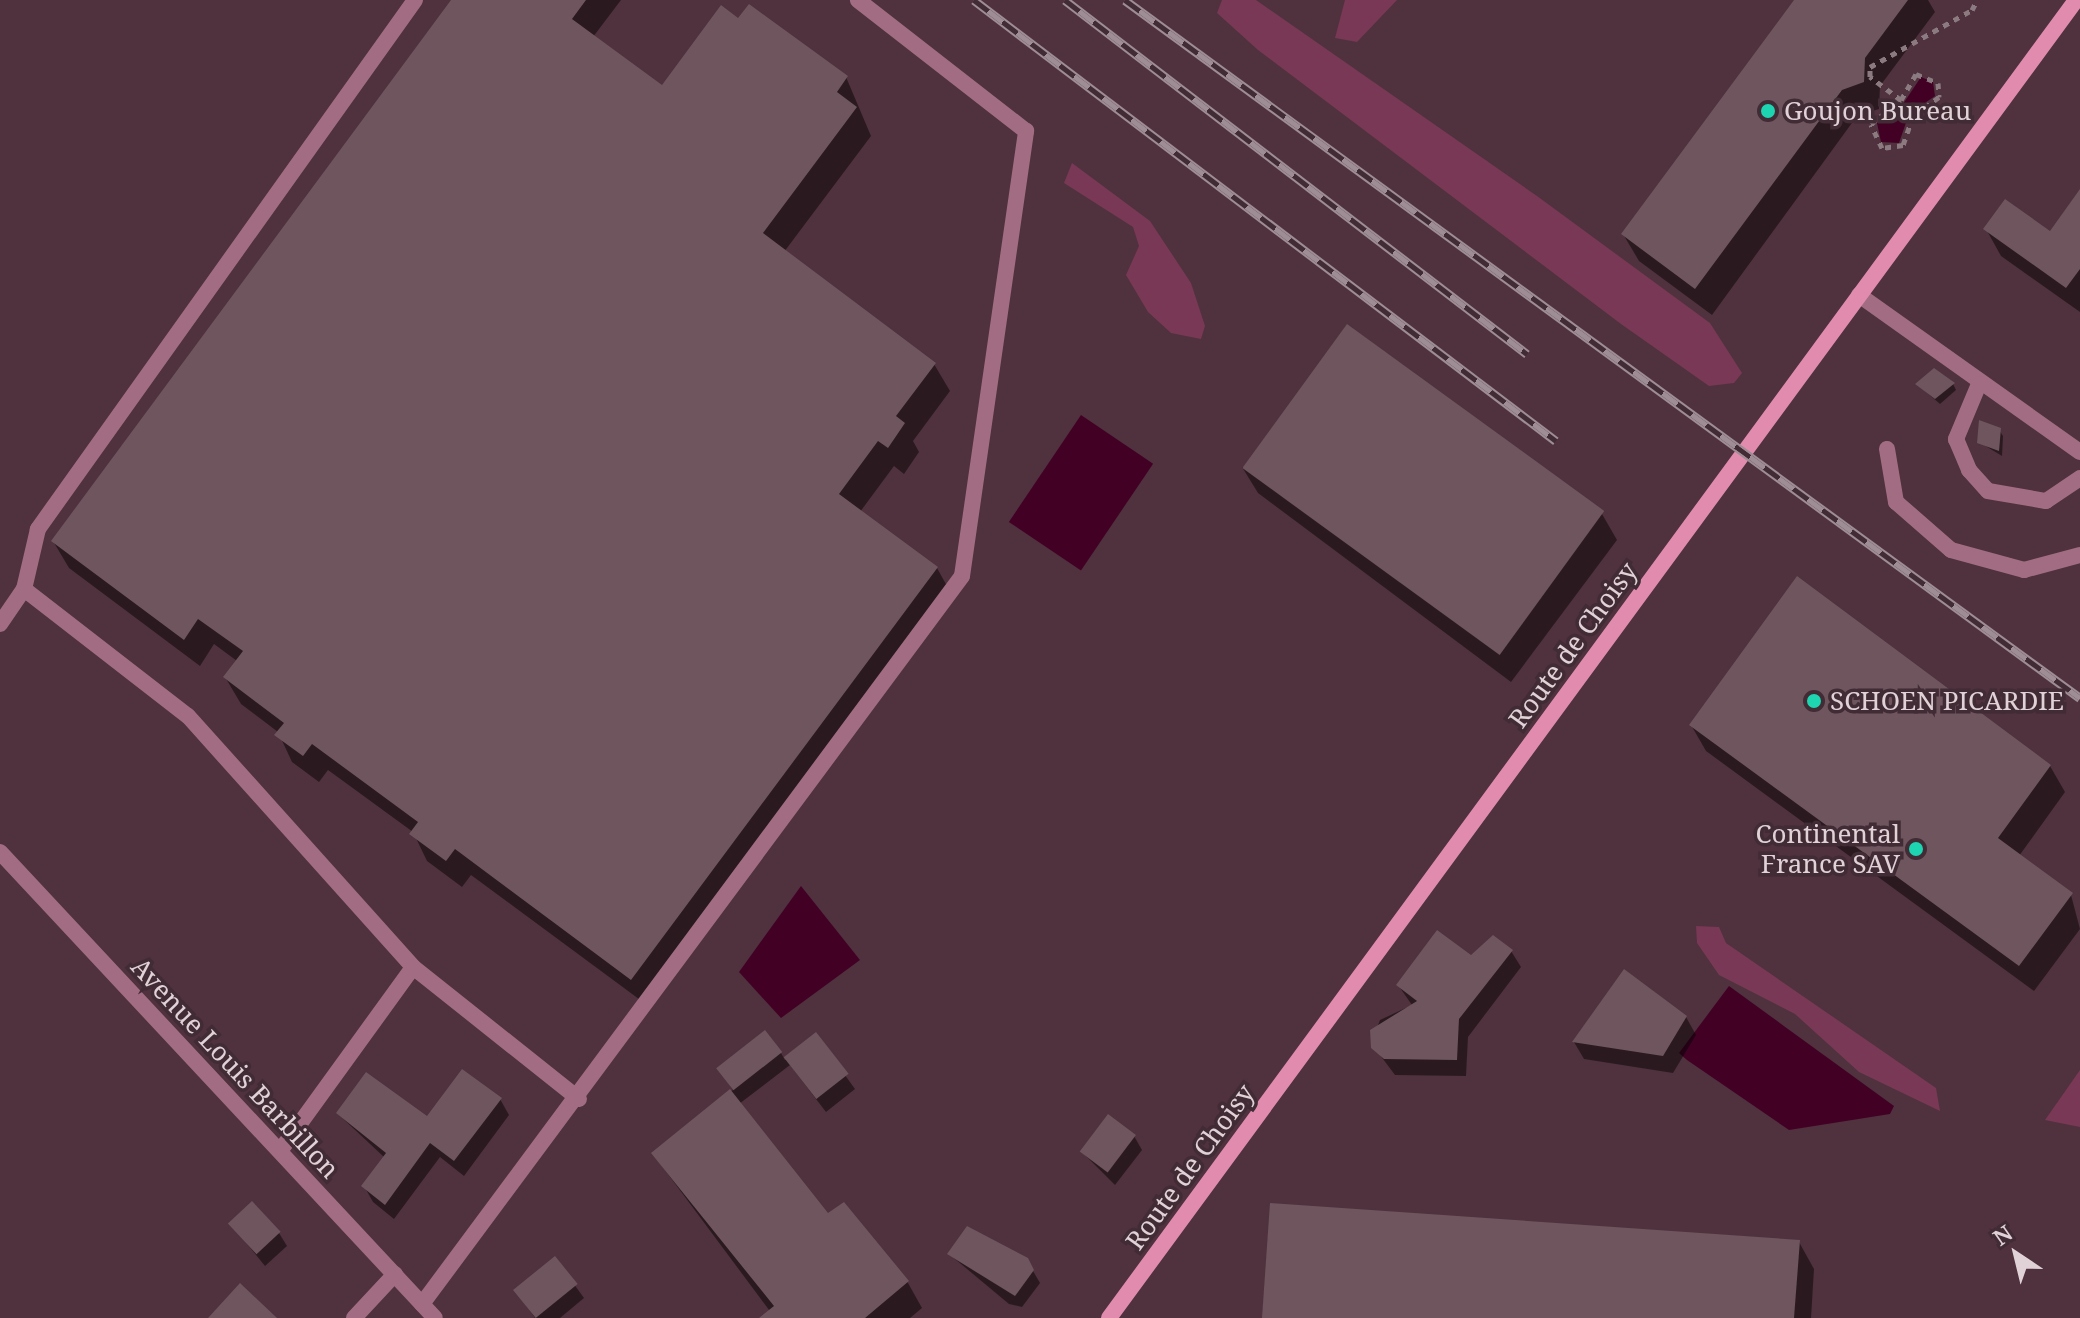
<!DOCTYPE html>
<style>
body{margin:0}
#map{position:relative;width:2080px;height:1318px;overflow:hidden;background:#412b34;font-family:"Noto Serif",serif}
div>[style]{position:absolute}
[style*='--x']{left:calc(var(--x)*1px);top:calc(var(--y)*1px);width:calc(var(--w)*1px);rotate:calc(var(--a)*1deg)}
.built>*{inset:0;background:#4f323d;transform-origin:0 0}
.green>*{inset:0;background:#793855}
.water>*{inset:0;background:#430025;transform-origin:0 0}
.shadow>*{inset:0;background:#0007}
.building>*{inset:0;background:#6e555e;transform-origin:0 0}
.path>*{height:5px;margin-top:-2.5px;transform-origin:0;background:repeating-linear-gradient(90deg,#8c7a81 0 6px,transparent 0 12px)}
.lane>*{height:16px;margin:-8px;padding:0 8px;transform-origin:8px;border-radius:8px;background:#a26d82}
.street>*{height:16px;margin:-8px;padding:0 8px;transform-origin:8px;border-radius:8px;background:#a26d82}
.secondary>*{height:16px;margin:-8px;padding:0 8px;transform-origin:8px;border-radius:8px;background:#e18cae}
.rail>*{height:9px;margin-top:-4.5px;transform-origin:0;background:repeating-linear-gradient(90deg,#412b34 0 18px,#9e8d94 0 36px);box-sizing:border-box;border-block:2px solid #9e8d94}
.dots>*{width:22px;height:22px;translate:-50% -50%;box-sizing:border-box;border:4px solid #412b34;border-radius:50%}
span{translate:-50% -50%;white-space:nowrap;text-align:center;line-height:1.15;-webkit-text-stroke:7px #412b34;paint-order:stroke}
.poi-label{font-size:26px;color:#e0d2d7}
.left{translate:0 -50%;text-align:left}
.right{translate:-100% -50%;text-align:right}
.street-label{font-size:26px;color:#e0d2d7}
.north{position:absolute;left:1976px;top:1214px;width:80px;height:80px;-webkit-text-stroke:6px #412b34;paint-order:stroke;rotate:325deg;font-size:22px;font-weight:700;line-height:32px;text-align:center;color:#e0d2d7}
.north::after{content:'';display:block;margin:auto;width:28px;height:36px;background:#e0d2d7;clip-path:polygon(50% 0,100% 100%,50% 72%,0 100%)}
</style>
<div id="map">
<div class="built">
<i style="left:0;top:0;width:2080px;height:1318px"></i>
</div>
<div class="green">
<i style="clip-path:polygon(1222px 0,1256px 0,1537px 196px,1710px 323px,1742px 373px,1734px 383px,1709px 386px,1621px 324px,1258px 50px,1217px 13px)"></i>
<i style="clip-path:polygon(1345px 0,1397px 0,1357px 42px,1335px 38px)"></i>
<i style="clip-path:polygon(1072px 163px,1150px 221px,1191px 283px,1205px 326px,1201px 339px,1171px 333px,1148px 312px,1126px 275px,1139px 246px,1133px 227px,1064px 183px)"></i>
<i style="clip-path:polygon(1696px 926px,1719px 927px,1726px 943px,1936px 1088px,1940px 1111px,1859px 1072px,1795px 1014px,1719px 975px,1697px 943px)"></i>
<i style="clip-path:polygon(2080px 1070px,2080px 1127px,2045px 1120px)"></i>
</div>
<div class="water">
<i style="clip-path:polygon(1921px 77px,1933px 82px,1935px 96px,1909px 114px,1899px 143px,1881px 142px,1877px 123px,1899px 110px)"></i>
<i style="left:1081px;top:415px;width:87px;height:129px;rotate:34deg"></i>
<i style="clip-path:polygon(801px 886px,860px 960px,781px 1018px,739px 972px)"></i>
<i style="clip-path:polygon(1729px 986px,1894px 1106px,1890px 1114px,1789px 1130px,1687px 1060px,1679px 1053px)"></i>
</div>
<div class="shadow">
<i style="clip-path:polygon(454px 0,621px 0,593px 37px,662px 88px,738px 21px,846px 77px,871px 136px,784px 252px,934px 364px,950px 391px,913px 441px,919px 452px,904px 474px,894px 466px,860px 512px,937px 568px,952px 595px,647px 1005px,471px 875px,462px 887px,427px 861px,413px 832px,328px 770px,319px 782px,292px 762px,278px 732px,241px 704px,225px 677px,237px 661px,214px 644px,200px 666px,69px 568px,53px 541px)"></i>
<i style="clip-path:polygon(1797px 0,1928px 0,1935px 12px,1880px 86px,1879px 109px,1857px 116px,1712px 315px,1639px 261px,1623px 234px)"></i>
<i style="clip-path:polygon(2080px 193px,2080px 312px,2001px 256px,1986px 229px,2050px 234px)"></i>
<i style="clip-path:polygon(1917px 384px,1953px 384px,1956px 390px,1940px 404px)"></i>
<i style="clip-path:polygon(1999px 430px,2003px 436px,2002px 456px,1979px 442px)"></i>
<i style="clip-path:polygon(1242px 467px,1602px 514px,1617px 540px,1511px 682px,1258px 493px)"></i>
<i style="clip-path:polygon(1691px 725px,2050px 766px,2065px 792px,2019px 856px,2071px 895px,2080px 929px,2034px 991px,1706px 751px)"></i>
<i style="clip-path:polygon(1511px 951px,1521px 967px,1468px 1037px,1466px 1076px,1395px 1075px,1371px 1043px,1380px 1020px,1412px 1005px,1398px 985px)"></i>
<i style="clip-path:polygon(1686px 1017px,1696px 1035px,1673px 1073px,1584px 1059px,1574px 1042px)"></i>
<i style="clip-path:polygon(816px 1035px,855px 1089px,826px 1112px,790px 1065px,739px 1104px,828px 1216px,843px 1204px,908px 1283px,922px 1308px,910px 1318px,775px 1318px,653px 1154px,733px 1090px,719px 1069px,781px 1053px,785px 1060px)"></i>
<i style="clip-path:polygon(500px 1099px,509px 1115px,464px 1176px,440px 1157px,394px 1219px,373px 1202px,364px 1186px,385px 1158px,338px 1114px,427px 1119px)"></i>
<i style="clip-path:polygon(1134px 1136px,1142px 1150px,1115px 1185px,1082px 1152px)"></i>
<i style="clip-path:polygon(231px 1224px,279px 1233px,287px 1246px,265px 1266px)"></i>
<i style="clip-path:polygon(1799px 1242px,1814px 1269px,1811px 1318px,1264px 1318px)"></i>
<i style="clip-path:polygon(949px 1254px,1026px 1259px,1040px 1283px,1022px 1307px,1009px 1304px)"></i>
<i style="clip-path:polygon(555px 1258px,584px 1298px,560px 1318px,535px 1318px,516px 1291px)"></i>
</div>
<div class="building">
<i style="clip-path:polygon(451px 0,586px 0,572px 19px,662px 85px,721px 5px,738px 18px,749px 4px,848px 76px,837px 92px,857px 107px,763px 233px,936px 363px,896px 416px,905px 423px,888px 448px,878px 441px,839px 494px,938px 567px,631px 980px,455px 849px,446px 861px,409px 834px,418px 822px,312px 744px,303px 756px,274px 735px,284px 723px,223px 677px,243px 651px,198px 619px,184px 640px,51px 541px)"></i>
<i style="clip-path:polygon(1794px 0,1908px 0,1865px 58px,1864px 82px,1842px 90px,1695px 289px,1621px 234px)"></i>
<i style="clip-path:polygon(2080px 189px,2080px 269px,2066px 288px,1983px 229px,2005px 199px,2050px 231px)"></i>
<i style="left:1347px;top:324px;width:318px;height:178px;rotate:36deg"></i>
<i style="clip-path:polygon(1934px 368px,1955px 383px,1935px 399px,1915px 384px)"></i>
<i style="clip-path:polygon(1979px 420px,2001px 428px,1999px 451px,1977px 443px)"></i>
<i style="clip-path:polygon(1797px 576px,2051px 765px,1998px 838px,2073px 893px,2019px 966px,1689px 725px)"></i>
<i style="clip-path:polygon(1437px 930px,1471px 955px,1493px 935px,1513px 950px,1459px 1019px,1457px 1060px,1384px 1059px,1371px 1048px,1370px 1030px,1417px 1001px,1396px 985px)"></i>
<i style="clip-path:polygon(1624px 969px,1687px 1016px,1663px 1056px,1572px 1042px)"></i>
<i style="left:765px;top:1030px;width:28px;height:62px;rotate:52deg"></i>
<i style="left:816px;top:1032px;width:53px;height:41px;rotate:52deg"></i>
<i style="clip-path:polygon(462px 1069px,502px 1098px,454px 1161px,430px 1143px,385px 1205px,361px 1186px,386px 1153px,336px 1113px,366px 1072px,427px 1116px)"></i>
<i style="clip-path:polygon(730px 1089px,828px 1213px,844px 1202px,909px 1281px,865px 1318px,759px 1318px,774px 1306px,651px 1153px)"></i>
<i style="left:1108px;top:1114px;width:35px;height:47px;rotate:37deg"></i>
<i style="left:252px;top:1201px;width:42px;height:33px;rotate:47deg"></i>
<i style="clip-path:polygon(1270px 1203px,1800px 1240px,1794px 1318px,1262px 1318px)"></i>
<i style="clip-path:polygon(967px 1226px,1028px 1258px,1034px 1270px,1015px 1296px,947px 1254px)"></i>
<i style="left:555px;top:1256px;width:36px;height:54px;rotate:51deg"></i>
<i style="clip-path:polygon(240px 1283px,277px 1318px,208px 1318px)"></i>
</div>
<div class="path">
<i style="--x:1901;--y:100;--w:30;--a:-60"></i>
<i style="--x:1916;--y:74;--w:24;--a:22"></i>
<i style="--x:1938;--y:83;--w:14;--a:86"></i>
<i style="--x:1939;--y:97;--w:32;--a:144"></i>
<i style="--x:1913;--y:116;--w:31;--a:109"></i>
<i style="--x:1903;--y:145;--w:21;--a:172"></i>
<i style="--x:1882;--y:148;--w:26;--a:-115"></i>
<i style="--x:1871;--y:124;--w:38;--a:-39"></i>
<i style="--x:1901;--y:100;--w:39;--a:-143"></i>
<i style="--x:1870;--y:77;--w:10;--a:-90"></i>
<i style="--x:1870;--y:67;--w:117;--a:-29.2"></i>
<i style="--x:1972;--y:10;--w:11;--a:-63"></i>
</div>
<div class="lane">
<i style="--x:415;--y:0;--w:650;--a:125.48"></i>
<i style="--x:38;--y:529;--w:62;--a:103.1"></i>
<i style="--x:24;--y:589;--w:207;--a:37.8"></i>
<i style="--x:188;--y:716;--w:337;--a:48.1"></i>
<i style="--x:413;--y:967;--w:212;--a:38.5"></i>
<i style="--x:1859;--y:295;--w:271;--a:35.4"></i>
<i style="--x:1979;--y:384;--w:60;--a:112.7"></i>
<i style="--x:1956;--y:439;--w:34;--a:67"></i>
<i style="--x:1969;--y:470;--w:28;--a:48"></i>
<i style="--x:1988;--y:491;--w:59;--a:9.8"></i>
<i style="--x:2046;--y:501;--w:41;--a:-34.1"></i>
<i style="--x:1887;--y:449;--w:54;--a:80.4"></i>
<i style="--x:1896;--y:502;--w:73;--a:41.1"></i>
<i style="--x:1951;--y:550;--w:76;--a:15.3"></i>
<i style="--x:2024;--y:570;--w:58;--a:-15"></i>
<i style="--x:0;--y:624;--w:42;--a:-55.6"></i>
<i style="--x:280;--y:1151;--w:227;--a:-54.1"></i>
<i style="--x:422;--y:1304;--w:906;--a:-53.43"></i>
<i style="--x:962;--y:576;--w:450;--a:-81.8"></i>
<i style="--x:1026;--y:131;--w:213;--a:-142.1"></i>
</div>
<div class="street">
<i style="--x:0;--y:852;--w:637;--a:46.97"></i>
<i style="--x:354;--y:1318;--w:60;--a:-47"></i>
</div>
<div class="secondary">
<i style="--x:1109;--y:1318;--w:1635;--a:-53.73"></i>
</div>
<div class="rail">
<i style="--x:974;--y:0;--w:730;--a:37.15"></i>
<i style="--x:1065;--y:0;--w:582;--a:37.46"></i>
<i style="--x:1125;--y:0;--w:1183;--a:36.16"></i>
</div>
<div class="dots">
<i style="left:1768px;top:111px;background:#1dd5b1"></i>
<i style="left:1814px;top:701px;background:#1dd5b1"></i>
<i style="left:1916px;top:849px;background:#1dd5b1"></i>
</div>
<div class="poi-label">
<span class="left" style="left:1784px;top:111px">Goujon Bureau</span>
<span class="left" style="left:1830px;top:701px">SCHOEN PICARDIE</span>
<span class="right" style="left:1900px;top:849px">Continental<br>France SAV</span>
</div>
<div class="street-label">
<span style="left:1573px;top:645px;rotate:-54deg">Route de Choisy</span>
<span style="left:235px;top:1068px;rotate:47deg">Avenue Louis Barbillon</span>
<span style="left:1190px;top:1167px;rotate:-54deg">Route de Choisy</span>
</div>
<div class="north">N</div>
</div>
